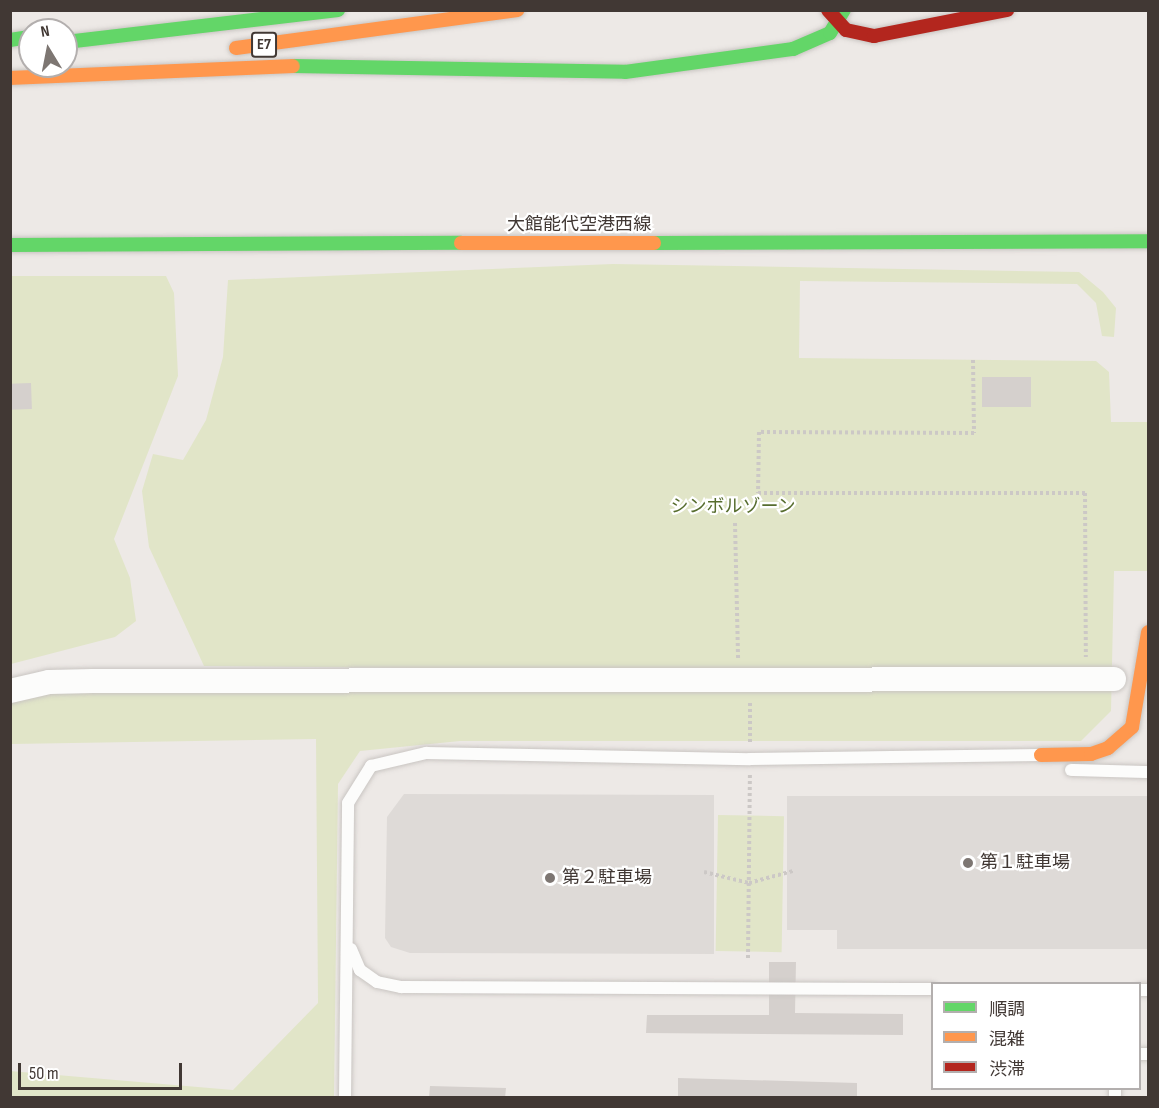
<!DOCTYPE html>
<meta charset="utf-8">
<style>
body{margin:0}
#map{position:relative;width:1159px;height:1108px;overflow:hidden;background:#ede9e6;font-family:"Sofia Sans Condensed","Noto Sans JP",sans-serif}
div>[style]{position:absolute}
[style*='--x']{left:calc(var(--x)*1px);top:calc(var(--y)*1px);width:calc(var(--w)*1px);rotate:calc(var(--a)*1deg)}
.green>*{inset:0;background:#e1e5c8;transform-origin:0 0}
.parking>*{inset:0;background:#dedad7}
.building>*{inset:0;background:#d5d0cd;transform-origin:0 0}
.path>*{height:4px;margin-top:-2px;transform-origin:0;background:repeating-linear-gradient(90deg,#ccc8c6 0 3px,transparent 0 6px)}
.roads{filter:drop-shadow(0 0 2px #c9c5c2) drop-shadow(0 0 2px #c9c5c2)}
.lane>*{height:12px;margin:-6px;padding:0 6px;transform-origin:6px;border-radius:6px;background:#fcfcfb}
.street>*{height:24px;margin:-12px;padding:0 12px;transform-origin:12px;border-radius:12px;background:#fcfcfb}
.fast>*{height:14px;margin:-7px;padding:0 7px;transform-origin:7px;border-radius:7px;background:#63d668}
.slow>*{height:14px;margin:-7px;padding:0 7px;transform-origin:7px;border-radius:7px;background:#ff974d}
.jam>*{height:14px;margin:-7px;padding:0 7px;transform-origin:7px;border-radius:7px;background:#b3261e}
.dots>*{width:16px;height:16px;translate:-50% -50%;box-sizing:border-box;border:3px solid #fff;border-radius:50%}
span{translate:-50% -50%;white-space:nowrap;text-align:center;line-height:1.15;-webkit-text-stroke:4.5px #fff;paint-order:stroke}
.shield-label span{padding:2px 4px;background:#fff;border:2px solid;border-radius:4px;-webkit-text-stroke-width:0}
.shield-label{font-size:16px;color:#413834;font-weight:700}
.street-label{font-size:18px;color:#413834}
.park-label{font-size:18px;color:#576d2e}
.poi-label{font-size:18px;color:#413834}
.left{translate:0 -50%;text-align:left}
.frame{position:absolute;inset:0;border:12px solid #413834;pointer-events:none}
.legend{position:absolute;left:931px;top:982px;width:210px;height:108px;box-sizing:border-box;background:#fff;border:2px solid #b3afae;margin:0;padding:8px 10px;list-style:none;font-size:18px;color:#413834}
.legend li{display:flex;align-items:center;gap:12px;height:30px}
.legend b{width:30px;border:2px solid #b3afae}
.north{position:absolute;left:18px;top:18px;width:60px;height:60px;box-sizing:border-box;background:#fff;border:2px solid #b3afae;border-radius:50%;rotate:350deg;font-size:16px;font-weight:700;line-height:24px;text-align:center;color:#413834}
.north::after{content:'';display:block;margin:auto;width:21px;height:27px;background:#7d7672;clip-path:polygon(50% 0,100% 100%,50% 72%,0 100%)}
.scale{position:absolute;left:18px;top:1063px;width:164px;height:27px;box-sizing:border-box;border:3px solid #413834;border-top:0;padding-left:8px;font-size:18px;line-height:21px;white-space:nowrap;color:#413834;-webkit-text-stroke:4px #fff;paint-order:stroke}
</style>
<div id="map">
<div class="green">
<i style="clip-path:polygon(evenodd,613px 264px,1079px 272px,1103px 292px,1116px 308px,1114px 337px,1102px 336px,1096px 303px,1077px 284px,800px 281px,799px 358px,1096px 361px,1109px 372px,1111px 422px,1148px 422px,1148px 571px,1114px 571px,1111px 711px,1081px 741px,460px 741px,360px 751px,338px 784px,334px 1097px,11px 1097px,10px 1071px,233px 1090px,318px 1003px,316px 739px,11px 744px,11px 701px,52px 689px,649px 670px,204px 666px,149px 547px,142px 491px,153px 454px,183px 460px,206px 420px,223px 357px,228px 280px,613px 264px,982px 377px,1031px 378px,1030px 407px,982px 407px,982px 377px)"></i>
<i style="clip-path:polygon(11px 276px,166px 276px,174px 293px,178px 376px,114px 539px,130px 578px,136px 621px,115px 637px,11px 664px)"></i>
<i style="left:718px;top:815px;width:66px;height:136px;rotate:1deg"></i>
</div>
<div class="parking">
<i style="clip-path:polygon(404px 794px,714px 795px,714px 954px,410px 953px,391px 947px,385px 938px,387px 817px)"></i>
<i style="clip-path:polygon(787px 796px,1148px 796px,1148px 949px,837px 949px,837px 930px,787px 930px)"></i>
</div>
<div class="building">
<i style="left:982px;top:377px;width:49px;height:30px"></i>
<i style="left:31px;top:383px;width:26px;height:21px;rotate:88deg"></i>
<i style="clip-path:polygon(769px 962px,796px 962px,795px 1013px,903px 1014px,903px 1035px,646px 1033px,647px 1015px,769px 1015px)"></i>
<i style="clip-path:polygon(678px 1078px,857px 1083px,857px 1098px,678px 1098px)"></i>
<i style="clip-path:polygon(430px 1086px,506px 1088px,505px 1098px,429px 1098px)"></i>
</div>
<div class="path">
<i style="--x:973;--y:360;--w:73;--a:89.2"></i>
<i style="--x:974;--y:433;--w:215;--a:-179.7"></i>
<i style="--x:759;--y:432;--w:61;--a:90.9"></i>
<i style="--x:758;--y:493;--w:327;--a:0"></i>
<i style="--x:1085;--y:493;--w:164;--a:89.7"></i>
<i style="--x:735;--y:523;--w:137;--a:88.7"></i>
<i style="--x:750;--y:742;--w:40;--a:-90"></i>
<i style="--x:704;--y:872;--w:46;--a:13.7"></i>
<i style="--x:749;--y:883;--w:46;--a:-15.3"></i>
<i style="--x:748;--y:958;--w:184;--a:-89.4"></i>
</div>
<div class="roads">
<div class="lane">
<i style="--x:1071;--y:770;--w:77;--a:1.5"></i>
<i style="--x:351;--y:949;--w:23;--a:67"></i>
<i style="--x:360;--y:970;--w:21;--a:35"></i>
<i style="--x:377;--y:982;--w:25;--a:12"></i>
<i style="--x:401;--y:987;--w:531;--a:0.22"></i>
<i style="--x:1140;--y:990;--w:8;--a:0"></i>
<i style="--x:1140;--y:1054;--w:8;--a:0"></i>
<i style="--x:1115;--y:1095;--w:7;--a:-90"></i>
<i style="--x:345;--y:1098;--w:295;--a:-89.4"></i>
<i style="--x:348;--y:803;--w:44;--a:-58.1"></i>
<i style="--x:371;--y:766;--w:57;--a:-13.3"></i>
<i style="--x:426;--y:753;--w:324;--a:1.1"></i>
<i style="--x:750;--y:759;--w:290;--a:-0.8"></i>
</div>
<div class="street">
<i style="--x:10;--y:691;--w:40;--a:-13"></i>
<i style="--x:49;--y:682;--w:44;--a:-1.3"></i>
<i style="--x:93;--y:681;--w:1021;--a:-0.11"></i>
</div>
<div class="fast">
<i style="--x:10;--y:40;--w:20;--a:-9"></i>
<i style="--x:66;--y:42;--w:274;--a:-6.7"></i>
<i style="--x:293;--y:66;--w:332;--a:1"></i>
<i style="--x:625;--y:72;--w:170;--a:-7.8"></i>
<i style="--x:793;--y:49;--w:40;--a:-23.4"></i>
<i style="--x:830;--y:33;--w:27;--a:-59"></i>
<i style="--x:654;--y:243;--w:494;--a:-0.2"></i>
<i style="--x:10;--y:245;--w:451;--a:-0.3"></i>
</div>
<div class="slow">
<i style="--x:236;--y:48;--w:284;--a:-7.7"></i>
<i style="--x:10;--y:78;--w:283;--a:-2.4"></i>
<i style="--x:461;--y:243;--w:193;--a:0"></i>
<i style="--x:1041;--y:755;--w:50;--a:-1.1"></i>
<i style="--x:1091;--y:754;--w:18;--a:-19"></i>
<i style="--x:1108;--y:748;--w:32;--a:-41"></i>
<i style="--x:1132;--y:727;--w:96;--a:-80.4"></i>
</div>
<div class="jam">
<i style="--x:828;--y:10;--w:27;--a:48"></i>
<i style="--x:846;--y:30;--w:29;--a:12"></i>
<i style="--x:874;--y:36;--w:136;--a:-11.1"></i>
</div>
</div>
<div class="dots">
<i style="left:968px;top:863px;background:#7d7672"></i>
<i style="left:550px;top:878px;background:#7d7672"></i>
</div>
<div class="shield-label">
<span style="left:264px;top:45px">E7</span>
</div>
<div class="street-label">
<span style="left:579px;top:225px">大館能代空港西線</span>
</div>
<div class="park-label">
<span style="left:733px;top:507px">シンボルゾーン</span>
</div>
<div class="poi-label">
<span class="left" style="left:980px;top:863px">第１駐車場</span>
<span class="left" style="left:562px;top:878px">第２駐車場</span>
</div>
<div class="frame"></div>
<ul class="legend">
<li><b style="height:8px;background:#63d668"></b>順調</li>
<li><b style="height:8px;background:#ff974d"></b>混雑</li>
<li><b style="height:8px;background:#b3261e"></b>渋滞</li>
</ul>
<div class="north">N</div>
<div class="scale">50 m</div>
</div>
